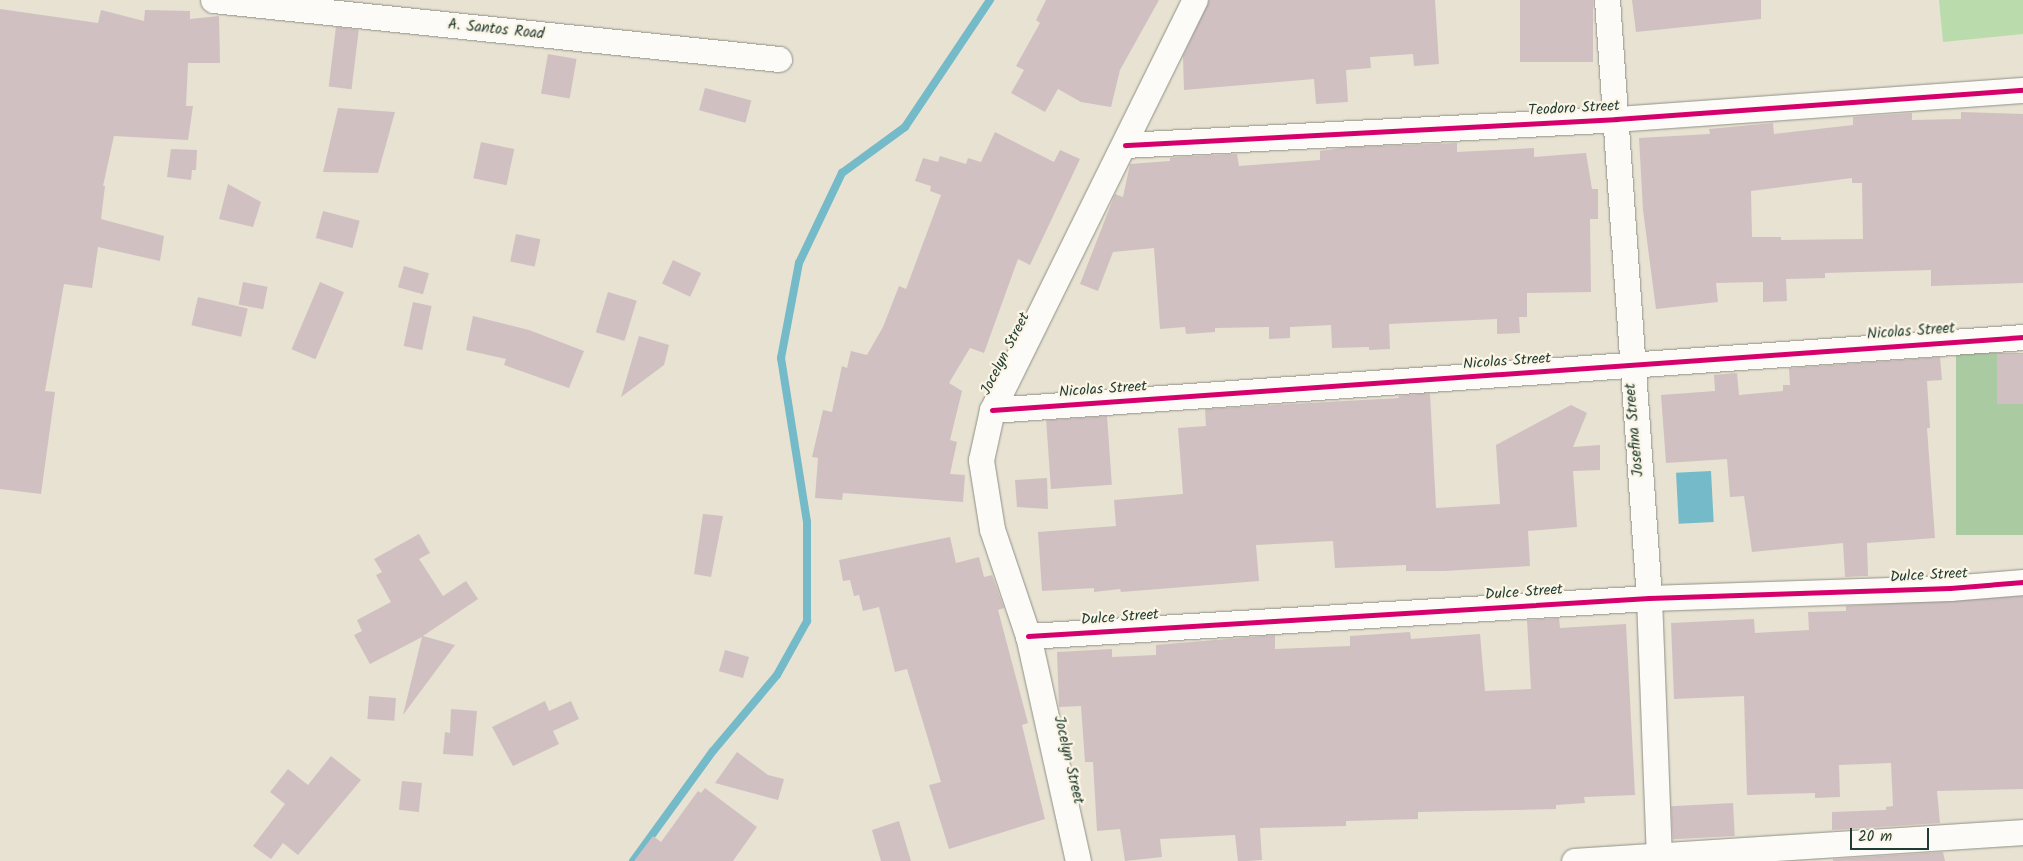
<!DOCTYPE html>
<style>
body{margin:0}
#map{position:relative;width:2023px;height:861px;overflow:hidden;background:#e8e2d2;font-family:Kalam,sans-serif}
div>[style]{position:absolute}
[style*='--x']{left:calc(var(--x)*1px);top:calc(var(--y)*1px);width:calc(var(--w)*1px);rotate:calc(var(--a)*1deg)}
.green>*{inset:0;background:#badcad}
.forest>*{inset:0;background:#aacba2;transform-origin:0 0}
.water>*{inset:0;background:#74bac8;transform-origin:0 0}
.stream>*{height:8px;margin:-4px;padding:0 4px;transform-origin:4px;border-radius:4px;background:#74bac8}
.building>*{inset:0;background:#d1c0c1;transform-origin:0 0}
.roads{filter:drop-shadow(0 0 1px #8f9187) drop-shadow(0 0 1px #8f9187)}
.minor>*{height:25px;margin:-12.5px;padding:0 12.5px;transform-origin:12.5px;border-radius:12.5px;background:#fcfbf8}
.cycleway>*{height:5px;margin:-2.5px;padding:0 2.5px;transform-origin:2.5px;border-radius:2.5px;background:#d6006c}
span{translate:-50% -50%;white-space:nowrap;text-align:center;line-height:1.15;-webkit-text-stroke:4.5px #fcf5e5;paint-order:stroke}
.street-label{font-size:15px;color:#1f3d34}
.scale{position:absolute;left:1850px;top:828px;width:79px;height:22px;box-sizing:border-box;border:2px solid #1f3d34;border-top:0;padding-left:6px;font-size:15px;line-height:18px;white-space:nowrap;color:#1f3d34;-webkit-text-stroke:4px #fcf5e5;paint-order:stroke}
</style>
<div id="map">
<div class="green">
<i style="clip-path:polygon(1939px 0,2023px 0,2023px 34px,1943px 42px)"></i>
</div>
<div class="forest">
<i style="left:2023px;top:353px;width:182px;height:67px;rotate:90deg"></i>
</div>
<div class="water">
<i style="left:1711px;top:471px;width:51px;height:35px;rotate:87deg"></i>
</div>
<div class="stream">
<i style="--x:633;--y:861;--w:136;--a:-54"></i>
<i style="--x:713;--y:751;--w:99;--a:-49.9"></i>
<i style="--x:777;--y:675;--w:62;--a:-60.9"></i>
<i style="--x:807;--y:621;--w:99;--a:-90"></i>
<i style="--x:807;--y:522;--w:166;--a:-99"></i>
<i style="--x:781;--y:358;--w:97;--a:-79.3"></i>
<i style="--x:799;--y:263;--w:100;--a:-64.5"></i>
<i style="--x:842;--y:173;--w:78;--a:-36.1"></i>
<i style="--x:905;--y:127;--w:153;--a:-56.2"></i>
</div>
<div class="building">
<i style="clip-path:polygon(1046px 0,1159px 0,1120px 70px,1111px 107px,1081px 102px,1058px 89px,1045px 112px,1011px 93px,1024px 70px,1016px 66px,1040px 23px,1036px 20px)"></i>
<i style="clip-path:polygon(1209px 0,1435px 0,1439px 64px,1414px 66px,1413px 54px,1370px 57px,1371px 68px,1346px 70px,1348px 102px,1316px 104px,1314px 79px,1184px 90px,1183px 56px)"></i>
<i style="left:1520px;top:0;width:73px;height:62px"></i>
<i style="clip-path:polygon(1632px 0,1761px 0,1761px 19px,1636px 32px)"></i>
<i style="clip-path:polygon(0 9px,98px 23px,101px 10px,144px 21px,145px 10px,190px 11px,190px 19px,219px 16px,220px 63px,188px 63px,186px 106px,193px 106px,188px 140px,114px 136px,103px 186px,105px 186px,101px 219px,164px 236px,160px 261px,98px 247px,92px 288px,64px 284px,45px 391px,55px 392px,41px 494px,0 489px)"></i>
<i style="left:336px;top:27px;width:23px;height:60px;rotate:7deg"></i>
<i style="left:548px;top:54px;width:29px;height:40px;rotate:10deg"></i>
<i style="left:705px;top:88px;width:48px;height:23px;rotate:15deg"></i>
<i style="clip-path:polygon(338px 108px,395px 112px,378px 173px,323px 172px)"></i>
<i style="clip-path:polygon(evenodd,1961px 112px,2023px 114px,2023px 283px,1931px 286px,1931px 270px,1825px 273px,1825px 278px,1786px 279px,1787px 301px,1763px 302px,1763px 282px,1716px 283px,1718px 302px,1656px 309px,1643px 210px,1639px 138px,1710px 134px,1709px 129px,1773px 123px,1774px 134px,1853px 125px,1853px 117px,1912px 113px,1912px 120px,1961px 119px,1961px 112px,1852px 178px,1852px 183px,1862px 183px,1863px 239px,1781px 240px,1781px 237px,1752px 237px,1751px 191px,1852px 178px)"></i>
<i style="clip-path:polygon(995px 132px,1054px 162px,1060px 150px,1080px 159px,1030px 265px,1018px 259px,984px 353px,970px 348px,949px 383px,962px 391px,950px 440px,957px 442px,950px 474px,965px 475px,963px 502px,843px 493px,842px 500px,815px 498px,818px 458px,812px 457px,823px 410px,832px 412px,842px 366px,847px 368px,851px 351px,867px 355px,883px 327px,899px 286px,906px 289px,941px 195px,930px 191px,931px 186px,915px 181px,923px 158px,938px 162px,940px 156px,966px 164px,968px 158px,981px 162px)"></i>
<i style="left:481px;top:142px;width:34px;height:37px;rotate:12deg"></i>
<i style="clip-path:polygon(1457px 143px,1457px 152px,1534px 148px,1534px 157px,1586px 153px,1592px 189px,1598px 189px,1598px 219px,1590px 219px,1591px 292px,1527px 293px,1527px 317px,1519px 317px,1520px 333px,1497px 334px,1497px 319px,1389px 324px,1390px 349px,1369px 350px,1369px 347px,1332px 348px,1331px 325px,1290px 327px,1290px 338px,1269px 339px,1269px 327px,1215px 328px,1215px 332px,1186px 334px,1185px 327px,1160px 329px,1154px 248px,1113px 252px,1098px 291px,1080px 284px,1115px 194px,1123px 197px,1130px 164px,1170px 161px,1170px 158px,1176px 157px,1237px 154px,1239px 166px,1320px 160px,1320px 151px,1350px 147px)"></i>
<i style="clip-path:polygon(171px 149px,197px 150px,196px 170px,192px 170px,191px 180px,167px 177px)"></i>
<i style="clip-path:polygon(228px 184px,261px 202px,253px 227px,219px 219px)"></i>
<i style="left:323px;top:211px;width:38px;height:28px;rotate:15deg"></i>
<i style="left:516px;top:234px;width:25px;height:28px;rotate:12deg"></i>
<i style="left:673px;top:260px;width:31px;height:26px;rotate:25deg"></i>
<i style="left:404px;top:266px;width:26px;height:22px;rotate:16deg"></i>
<i style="left:243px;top:282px;width:25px;height:23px;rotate:11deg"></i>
<i style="left:320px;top:282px;width:26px;height:73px;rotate:23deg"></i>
<i style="left:608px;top:292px;width:30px;height:42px;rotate:17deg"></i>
<i style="left:198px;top:297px;width:51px;height:29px;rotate:13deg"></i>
<i style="left:413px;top:302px;width:19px;height:45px;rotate:12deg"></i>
<i style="clip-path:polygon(473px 316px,529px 330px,584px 351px,569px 388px,504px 365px,506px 359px,466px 350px)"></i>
<i style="clip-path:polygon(639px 336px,669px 345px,664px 365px,621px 397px)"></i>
<i style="left:2023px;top:354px;width:50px;height:26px;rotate:90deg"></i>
<i style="clip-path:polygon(1940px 357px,1942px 380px,1927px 381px,1930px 428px,1927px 428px,1935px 538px,1867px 543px,1868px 576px,1845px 577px,1843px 543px,1752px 552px,1744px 496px,1730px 497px,1727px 459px,1666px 463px,1661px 395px,1715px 391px,1714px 375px,1737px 373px,1739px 395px,1783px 391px,1783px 385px,1790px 385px,1789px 368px)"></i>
<i style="clip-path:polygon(1430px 393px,1436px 508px,1500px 504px,1496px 445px,1571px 405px,1587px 413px,1573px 447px,1600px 445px,1600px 470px,1573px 471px,1577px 527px,1528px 531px,1530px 566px,1444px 571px,1406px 571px,1406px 565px,1335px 568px,1333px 541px,1256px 545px,1259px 581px,1121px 592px,1120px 589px,1094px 592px,1094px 588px,1042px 591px,1038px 532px,1116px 526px,1114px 500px,1183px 494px,1178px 428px,1206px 426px,1205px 409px,1399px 398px,1398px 396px)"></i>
<i style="left:1107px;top:416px;width:69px;height:61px;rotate:86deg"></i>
<i style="clip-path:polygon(1047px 478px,1048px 509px,1017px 507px,1015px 480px)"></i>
<i style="clip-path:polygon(703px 514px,723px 516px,711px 577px,694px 574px)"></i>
<i style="clip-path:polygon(419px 534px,430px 553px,419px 559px,443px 596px,466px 581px,478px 599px,423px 636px,455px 645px,403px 715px,422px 637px,370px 664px,354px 635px,362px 631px,357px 620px,391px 602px,376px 575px,382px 572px,374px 559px)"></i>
<i style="clip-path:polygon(950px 537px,956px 563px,979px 557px,984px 577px,992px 575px,1004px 608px,998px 610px,1028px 723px,1022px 725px,1045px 819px,949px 849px,929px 785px,941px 782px,907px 669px,895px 672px,879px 607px,863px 611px,859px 595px,854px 596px,850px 580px,843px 581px,839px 560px)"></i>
<i style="clip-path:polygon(2023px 596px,2023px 789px,1937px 791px,1940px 823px,1832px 830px,1832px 812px,1886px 810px,1886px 807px,1893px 806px,1891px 763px,1839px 765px,1840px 797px,1815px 798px,1815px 793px,1747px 795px,1744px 696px,1674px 699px,1671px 623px,1754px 619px,1755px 633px,1809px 630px,1808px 612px,1846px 611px,1846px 606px)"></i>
<i style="clip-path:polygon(1559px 618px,1560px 628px,1626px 624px,1635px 795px,1584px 797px,1585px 803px,1556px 805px,1556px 809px,1418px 812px,1418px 819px,1346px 821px,1346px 826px,1260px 828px,1262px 860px,1247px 861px,1238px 861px,1235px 835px,1160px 839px,1162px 857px,1125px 861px,1120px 829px,1097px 831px,1093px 762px,1085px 762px,1081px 706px,1059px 707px,1057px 652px,1112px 649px,1112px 657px,1156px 655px,1156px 645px,1275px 635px,1275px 649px,1350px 646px,1350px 636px,1410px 632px,1411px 639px,1480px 634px,1485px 691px,1531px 689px,1527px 620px)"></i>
<i style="left:725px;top:650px;width:25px;height:22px;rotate:16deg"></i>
<i style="left:369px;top:696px;width:27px;height:23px;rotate:4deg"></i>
<i style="clip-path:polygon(545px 701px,549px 711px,571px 701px,579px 719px,553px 731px,559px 744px,513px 766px,492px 727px)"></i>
<i style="clip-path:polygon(451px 709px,477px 711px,473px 756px,443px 754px,445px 732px,450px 733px)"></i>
<i style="clip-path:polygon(737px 752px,768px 775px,784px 779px,778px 800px,715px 783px)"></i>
<i style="clip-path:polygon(331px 756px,361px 780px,298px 855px,283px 843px,271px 859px,253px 846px,285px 804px,270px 792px,288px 769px,308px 785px)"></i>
<i style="left:402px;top:781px;width:20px;height:29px;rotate:6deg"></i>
<i style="clip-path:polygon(705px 788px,757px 827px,733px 861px,634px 861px,653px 836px,661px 842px,698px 791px,701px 793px)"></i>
<i style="left:1733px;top:803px;width:33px;height:62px;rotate:87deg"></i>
<i style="clip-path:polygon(899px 821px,911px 861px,881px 861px,872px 830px)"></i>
<i style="clip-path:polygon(1943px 852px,1945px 861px,1833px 861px,1833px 859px)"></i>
</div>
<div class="roads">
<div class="minor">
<i style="--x:213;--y:0;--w:569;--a:5.95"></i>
<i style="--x:1607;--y:0;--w:599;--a:85.98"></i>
<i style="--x:1649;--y:598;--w:263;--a:87.8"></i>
<i style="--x:1125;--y:145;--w:492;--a:-3"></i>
<i style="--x:1616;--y:119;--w:408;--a:-4.1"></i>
<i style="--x:992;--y:410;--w:1034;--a:-4.05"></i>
<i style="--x:1028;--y:636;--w:622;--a:-3.5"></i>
<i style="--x:1649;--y:598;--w:301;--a:-1.9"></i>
<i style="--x:1950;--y:588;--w:73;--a:-4.7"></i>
<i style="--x:1078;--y:861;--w:230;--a:-102.5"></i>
<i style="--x:1028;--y:636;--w:113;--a:-108.6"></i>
<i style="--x:992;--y:529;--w:70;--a:-99.1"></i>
<i style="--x:981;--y:460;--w:51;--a:-77.6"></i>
<i style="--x:992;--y:410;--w:458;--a:-63.7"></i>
<i style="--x:1574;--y:861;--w:450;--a:-3.7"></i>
</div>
</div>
<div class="cycleway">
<i style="--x:1125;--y:145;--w:492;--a:-3"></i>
<i style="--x:1616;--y:119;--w:408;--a:-4.1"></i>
<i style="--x:992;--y:410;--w:1034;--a:-4.05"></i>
<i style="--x:1028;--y:636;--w:622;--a:-3.5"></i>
<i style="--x:1649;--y:598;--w:301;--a:-1.9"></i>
<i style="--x:1950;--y:588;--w:73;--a:-4.7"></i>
</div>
<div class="street-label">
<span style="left:496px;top:30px;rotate:6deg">A. Santos Road</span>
<span style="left:1574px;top:109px;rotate:-3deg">Teodoro Street</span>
<span style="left:1911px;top:332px;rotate:-4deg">Nicolas Street</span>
<span style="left:1006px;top:354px;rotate:-63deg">Jocelyn Street</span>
<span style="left:1507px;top:362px;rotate:-4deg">Nicolas Street</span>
<span style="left:1103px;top:390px;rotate:-4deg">Nicolas Street</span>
<span style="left:1635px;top:430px;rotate:-95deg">Josefina Street</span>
<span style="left:1929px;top:576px;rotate:-3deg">Dulce Street</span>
<span style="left:1524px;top:593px;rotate:-4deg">Dulce Street</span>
<span style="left:1120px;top:618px;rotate:-4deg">Dulce Street</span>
<span style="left:1068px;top:760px;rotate:77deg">Jocelyn Street</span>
</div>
<div class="scale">20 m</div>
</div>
